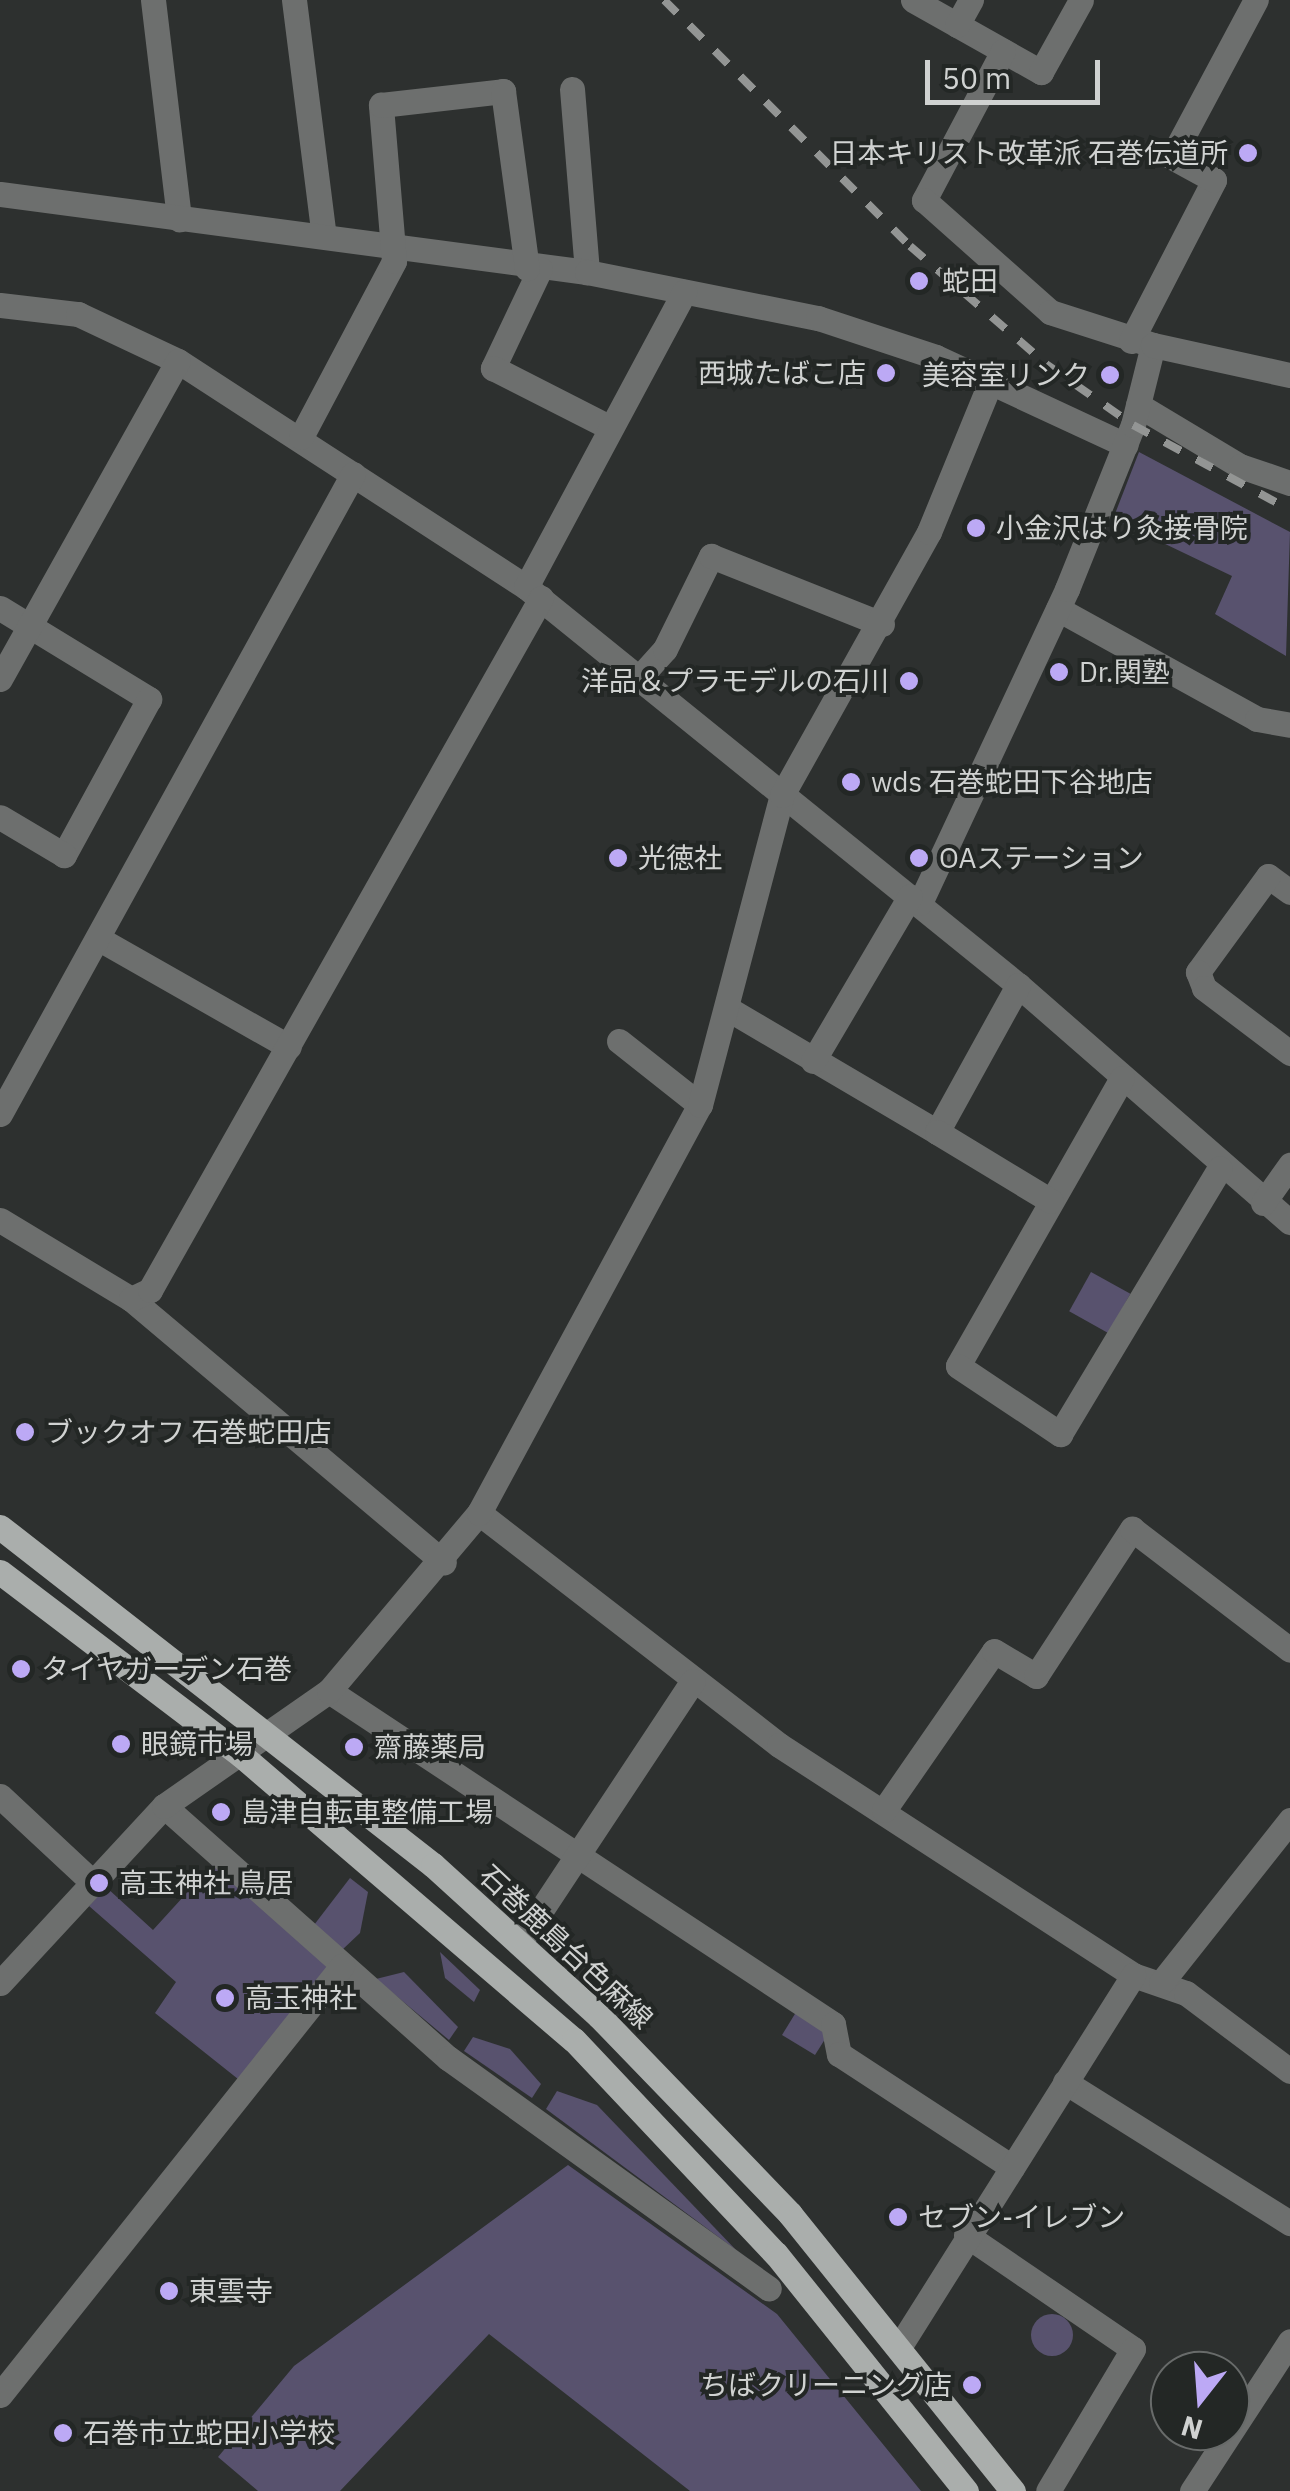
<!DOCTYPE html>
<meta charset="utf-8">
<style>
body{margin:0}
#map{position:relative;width:1290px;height:2491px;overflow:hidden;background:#2d302f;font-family:"IBM Plex Sans","Noto Sans JP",sans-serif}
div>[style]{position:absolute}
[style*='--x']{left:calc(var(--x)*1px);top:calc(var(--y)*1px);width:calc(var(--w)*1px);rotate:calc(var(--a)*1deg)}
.green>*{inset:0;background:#58526e;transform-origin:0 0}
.round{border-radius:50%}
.minor>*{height:25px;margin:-12.5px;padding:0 12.5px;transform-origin:12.5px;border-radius:12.5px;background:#6d6f6e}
.major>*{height:25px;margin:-12.5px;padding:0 12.5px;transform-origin:12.5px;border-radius:12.5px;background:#aaaeac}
.rail>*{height:8px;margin-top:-4px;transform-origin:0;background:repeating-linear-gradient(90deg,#939594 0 18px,transparent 0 36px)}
.dots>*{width:28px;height:28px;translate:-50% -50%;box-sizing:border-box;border:5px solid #232725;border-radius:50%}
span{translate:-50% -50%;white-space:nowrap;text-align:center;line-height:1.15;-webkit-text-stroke:8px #232725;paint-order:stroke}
.poi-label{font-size:28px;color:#d0d2d1}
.right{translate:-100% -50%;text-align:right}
.left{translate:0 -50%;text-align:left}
.street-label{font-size:28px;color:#d0d2d1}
.north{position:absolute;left:1150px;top:2351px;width:100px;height:100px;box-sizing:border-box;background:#232725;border:2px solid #686b6a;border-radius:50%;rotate:197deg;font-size:28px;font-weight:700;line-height:40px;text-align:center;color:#d0d2d1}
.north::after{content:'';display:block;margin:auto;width:35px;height:45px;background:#bca9f5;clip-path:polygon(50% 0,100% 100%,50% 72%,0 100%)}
.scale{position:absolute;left:925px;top:60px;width:175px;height:45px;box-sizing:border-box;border:5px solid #d0d2d1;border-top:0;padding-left:12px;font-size:30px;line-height:35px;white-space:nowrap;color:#d0d2d1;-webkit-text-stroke:8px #232725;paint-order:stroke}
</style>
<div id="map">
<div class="green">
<i style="clip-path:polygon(1139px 452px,1290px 532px,1286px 656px,1215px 614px,1232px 576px,1113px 519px)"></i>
<i style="left:1091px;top:1272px;width:45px;height:45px;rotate:29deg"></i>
<i style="clip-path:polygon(214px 1863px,333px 1962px,238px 2079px,155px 2013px,176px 1982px,89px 1906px,106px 1887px,153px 1930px)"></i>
<i style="clip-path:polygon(350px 1878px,368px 1892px,360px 1933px,342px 1950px,314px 1925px)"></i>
<i style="clip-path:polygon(440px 1952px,480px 1990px,474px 2002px,445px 1978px)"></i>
<i style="clip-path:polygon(404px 1972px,458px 2027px,449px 2040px,376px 1979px)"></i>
<i style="clip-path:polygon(798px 2009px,827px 2036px,815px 2055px,782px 2035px)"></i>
<i style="clip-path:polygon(473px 2037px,510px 2049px,541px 2084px,532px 2098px,464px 2051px)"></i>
<i style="clip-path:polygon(557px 2091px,597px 2105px,736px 2250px,546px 2109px)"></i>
<i style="clip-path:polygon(568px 2165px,777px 2314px,921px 2491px,690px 2491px,489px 2334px,340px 2491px,258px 2491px,218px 2457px,294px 2366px)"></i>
<i class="round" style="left:1031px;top:2314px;width:42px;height:42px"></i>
</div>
<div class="minor">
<i style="--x:153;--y:0;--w:221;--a:83.2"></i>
<i style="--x:294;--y:0;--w:238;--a:82.8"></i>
<i style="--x:913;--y:0;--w:147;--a:29.4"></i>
<i style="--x:1041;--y:72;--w:82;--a:-60.9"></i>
<i style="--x:957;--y:25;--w:29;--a:-61"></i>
<i style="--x:1003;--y:51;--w:169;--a:117.9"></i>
<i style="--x:924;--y:200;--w:169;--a:41.6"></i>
<i style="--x:1050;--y:312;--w:108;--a:17.8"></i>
<i style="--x:572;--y:89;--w:184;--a:85.3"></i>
<i style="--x:0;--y:194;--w:592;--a:7.57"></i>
<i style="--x:587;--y:272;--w:236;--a:11.3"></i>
<i style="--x:818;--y:318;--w:124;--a:18.3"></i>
<i style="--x:936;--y:357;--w:209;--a:24.9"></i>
<i style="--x:540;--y:269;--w:110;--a:115.4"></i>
<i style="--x:493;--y:368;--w:132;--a:27"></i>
<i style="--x:0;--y:305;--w:79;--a:6.6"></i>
<i style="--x:78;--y:314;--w:110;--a:25.2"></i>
<i style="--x:178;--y:361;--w:415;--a:33"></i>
<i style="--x:526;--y:587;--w:633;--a:38.97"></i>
<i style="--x:1018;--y:985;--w:361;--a:41.1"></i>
<i style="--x:1131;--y:341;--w:181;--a:-62.7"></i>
<i style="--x:1214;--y:180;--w:48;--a:-151.3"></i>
<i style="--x:1172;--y:157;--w:178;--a:-61.9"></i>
<i style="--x:1138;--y:405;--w:119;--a:30.9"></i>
<i style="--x:1240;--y:466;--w:53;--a:18.8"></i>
<i style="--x:301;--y:437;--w:199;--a:-62.1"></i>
<i style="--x:394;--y:261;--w:157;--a:-94.8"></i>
<i style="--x:381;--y:105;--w:123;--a:-6.5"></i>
<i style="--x:503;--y:91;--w:179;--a:82.3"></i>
<i style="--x:526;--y:587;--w:335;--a:-61.8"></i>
<i style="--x:0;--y:608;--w:175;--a:31.4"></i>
<i style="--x:149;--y:699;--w:178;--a:118.6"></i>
<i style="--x:64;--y:855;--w:74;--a:-149.3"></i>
<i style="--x:1058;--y:609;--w:227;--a:28.9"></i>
<i style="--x:1257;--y:719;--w:34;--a:10"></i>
<i style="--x:0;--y:679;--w:364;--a:-60.8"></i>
<i style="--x:638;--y:679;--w:40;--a:-48"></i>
<i style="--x:665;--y:649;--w:104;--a:-63.7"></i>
<i style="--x:711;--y:556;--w:184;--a:21.7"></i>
<i style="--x:1290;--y:892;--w:27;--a:-144"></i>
<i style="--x:1268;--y:876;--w:119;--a:126.1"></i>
<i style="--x:1198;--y:972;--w:17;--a:69"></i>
<i style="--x:1204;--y:988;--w:108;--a:37.1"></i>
<i style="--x:920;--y:903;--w:347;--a:-64.9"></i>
<i style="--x:1067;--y:589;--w:177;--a:-68.1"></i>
<i style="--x:1133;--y:425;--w:82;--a:-76"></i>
<i style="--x:1153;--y:345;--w:140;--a:12.4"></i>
<i style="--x:101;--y:940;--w:216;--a:29.6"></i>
<i style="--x:730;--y:1010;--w:240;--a:30.5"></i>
<i style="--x:937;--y:1132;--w:168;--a:-61.1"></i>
<i style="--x:619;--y:1041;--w:103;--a:38.3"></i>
<i style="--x:813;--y:1061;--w:191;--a:-59.5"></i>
<i style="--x:1122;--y:1078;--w:331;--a:119.7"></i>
<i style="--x:958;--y:1366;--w:123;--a:33.7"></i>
<i style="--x:1060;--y:1434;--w:310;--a:-59"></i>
<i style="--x:0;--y:1114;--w:731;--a:-61.12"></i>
<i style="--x:937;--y:1132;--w:133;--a:31.2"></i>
<i style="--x:1263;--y:1203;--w:47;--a:-54.6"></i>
<i style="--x:0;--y:1220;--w:153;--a:31.1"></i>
<i style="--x:131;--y:1299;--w:409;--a:40.1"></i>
<i style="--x:131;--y:1299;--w:21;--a:-25"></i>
<i style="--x:150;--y:1290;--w:795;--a:-60.53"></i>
<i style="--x:479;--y:1513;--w:379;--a:37.7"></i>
<i style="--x:779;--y:1745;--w:422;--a:33"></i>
<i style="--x:1133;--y:1975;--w:56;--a:18.8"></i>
<i style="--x:1186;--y:1993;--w:130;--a:36.9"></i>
<i style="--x:329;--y:1691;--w:604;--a:33.45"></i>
<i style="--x:833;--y:2024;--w:31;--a:79"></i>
<i style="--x:839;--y:2054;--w:207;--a:33.2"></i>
<i style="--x:0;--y:1796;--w:123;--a:43"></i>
<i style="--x:164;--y:1806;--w:380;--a:41.6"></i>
<i style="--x:448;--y:2058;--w:395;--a:35.7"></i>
<i style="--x:884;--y:1810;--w:193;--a:-55.3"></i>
<i style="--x:994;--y:1651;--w:49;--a:30.8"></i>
<i style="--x:1036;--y:1676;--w:176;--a:-56.9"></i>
<i style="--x:1132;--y:1529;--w:199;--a:37.4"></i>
<i style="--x:520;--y:1942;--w:313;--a:-56.5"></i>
<i style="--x:0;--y:1983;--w:241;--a:-47.2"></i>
<i style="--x:164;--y:1806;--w:201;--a:-34.9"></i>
<i style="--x:329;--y:1691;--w:233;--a:-49.9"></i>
<i style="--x:479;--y:1513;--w:464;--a:-61.6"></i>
<i style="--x:700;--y:1105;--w:321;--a:-75.2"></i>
<i style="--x:782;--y:795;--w:301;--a:-60.8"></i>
<i style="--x:929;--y:532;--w:161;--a:-67.7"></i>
<i style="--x:1161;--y:1983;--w:208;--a:-51.6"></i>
<i style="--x:1065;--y:2082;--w:266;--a:32.1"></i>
<i style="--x:966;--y:2235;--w:202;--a:34.3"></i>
<i style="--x:1133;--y:2349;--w:165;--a:120.9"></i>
<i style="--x:901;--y:2344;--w:436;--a:-57.8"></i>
<i style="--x:0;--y:2395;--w:549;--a:-51.44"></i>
<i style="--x:1192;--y:2491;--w:179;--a:-56.8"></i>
</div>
<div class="major">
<i style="--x:0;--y:1527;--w:549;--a:37.98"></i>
<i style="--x:433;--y:1865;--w:224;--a:42.3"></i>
<i style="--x:599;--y:2016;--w:275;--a:46"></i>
<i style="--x:790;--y:2214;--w:356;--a:51.2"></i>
<i style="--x:0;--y:1572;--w:303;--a:37.2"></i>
<i style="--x:241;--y:1755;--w:438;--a:40.6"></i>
<i style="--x:574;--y:2040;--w:294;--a:46.7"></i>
<i style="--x:776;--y:2254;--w:304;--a:51.3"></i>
</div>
<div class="rail">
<i style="--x:664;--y:0;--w:348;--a:45"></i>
<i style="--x:910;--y:246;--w:180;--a:40.9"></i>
<i style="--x:1046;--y:364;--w:106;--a:35"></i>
<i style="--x:1133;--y:425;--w:179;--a:28.4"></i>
</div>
<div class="dots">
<i style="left:1248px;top:153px;background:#bca9f5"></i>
<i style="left:919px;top:281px;background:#bca9f5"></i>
<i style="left:886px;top:373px;background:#bca9f5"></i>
<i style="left:1110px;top:375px;background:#bca9f5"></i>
<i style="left:976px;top:528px;background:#bca9f5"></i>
<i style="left:1059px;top:672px;background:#bca9f5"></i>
<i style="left:909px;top:681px;background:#bca9f5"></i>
<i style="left:851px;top:782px;background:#bca9f5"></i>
<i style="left:618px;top:858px;background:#bca9f5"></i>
<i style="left:919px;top:858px;background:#bca9f5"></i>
<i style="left:25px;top:1432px;background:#bca9f5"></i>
<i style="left:21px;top:1669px;background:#bca9f5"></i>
<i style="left:121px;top:1744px;background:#bca9f5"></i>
<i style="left:354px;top:1747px;background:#bca9f5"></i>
<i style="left:221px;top:1812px;background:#bca9f5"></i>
<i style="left:99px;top:1883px;background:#bca9f5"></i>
<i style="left:225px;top:1998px;background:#bca9f5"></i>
<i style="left:898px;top:2217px;background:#bca9f5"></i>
<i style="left:169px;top:2291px;background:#bca9f5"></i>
<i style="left:972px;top:2385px;background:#bca9f5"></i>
<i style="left:63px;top:2433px;background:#bca9f5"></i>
</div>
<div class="poi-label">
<span class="right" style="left:1228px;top:153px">日本キリスト改革派 石巻伝道所</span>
<span class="left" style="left:942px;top:281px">蛇田</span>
<span class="right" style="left:866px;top:373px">西城たばこ店</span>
<span class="right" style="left:1090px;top:375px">美容室リンク</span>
<span class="left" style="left:996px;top:528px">小金沢はり灸接骨院</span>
<span class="left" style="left:1079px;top:672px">Dr.関塾</span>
<span class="right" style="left:889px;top:681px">洋品＆プラモデルの石川</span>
<span class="left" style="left:871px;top:782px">wds 石巻蛇田下谷地店</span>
<span class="left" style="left:638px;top:858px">光徳社</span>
<span class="left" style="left:939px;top:858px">OAステーション</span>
<span class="left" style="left:45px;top:1432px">ブックオフ 石巻蛇田店</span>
<span class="left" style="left:41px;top:1669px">タイヤガーデン石巻</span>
<span class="left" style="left:141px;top:1744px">眼鏡市場</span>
<span class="left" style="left:374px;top:1747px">齋藤薬局</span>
<span class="left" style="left:241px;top:1812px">島津自転車整備工場</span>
<span class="left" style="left:119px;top:1883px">高玉神社 鳥居</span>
<span class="left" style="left:245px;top:1998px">高玉神社</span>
<span class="left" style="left:918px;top:2217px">セブン-イレブン</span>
<span class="left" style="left:189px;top:2291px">東雲寺</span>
<span class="right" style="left:952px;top:2385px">ちばクリーニング店</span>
<span class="left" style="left:83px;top:2433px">石巻市立蛇田小学校</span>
</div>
<div class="street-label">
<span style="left:566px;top:1947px;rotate:43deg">石巻鹿島台色麻線</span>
</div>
<div class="north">N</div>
<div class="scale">50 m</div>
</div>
